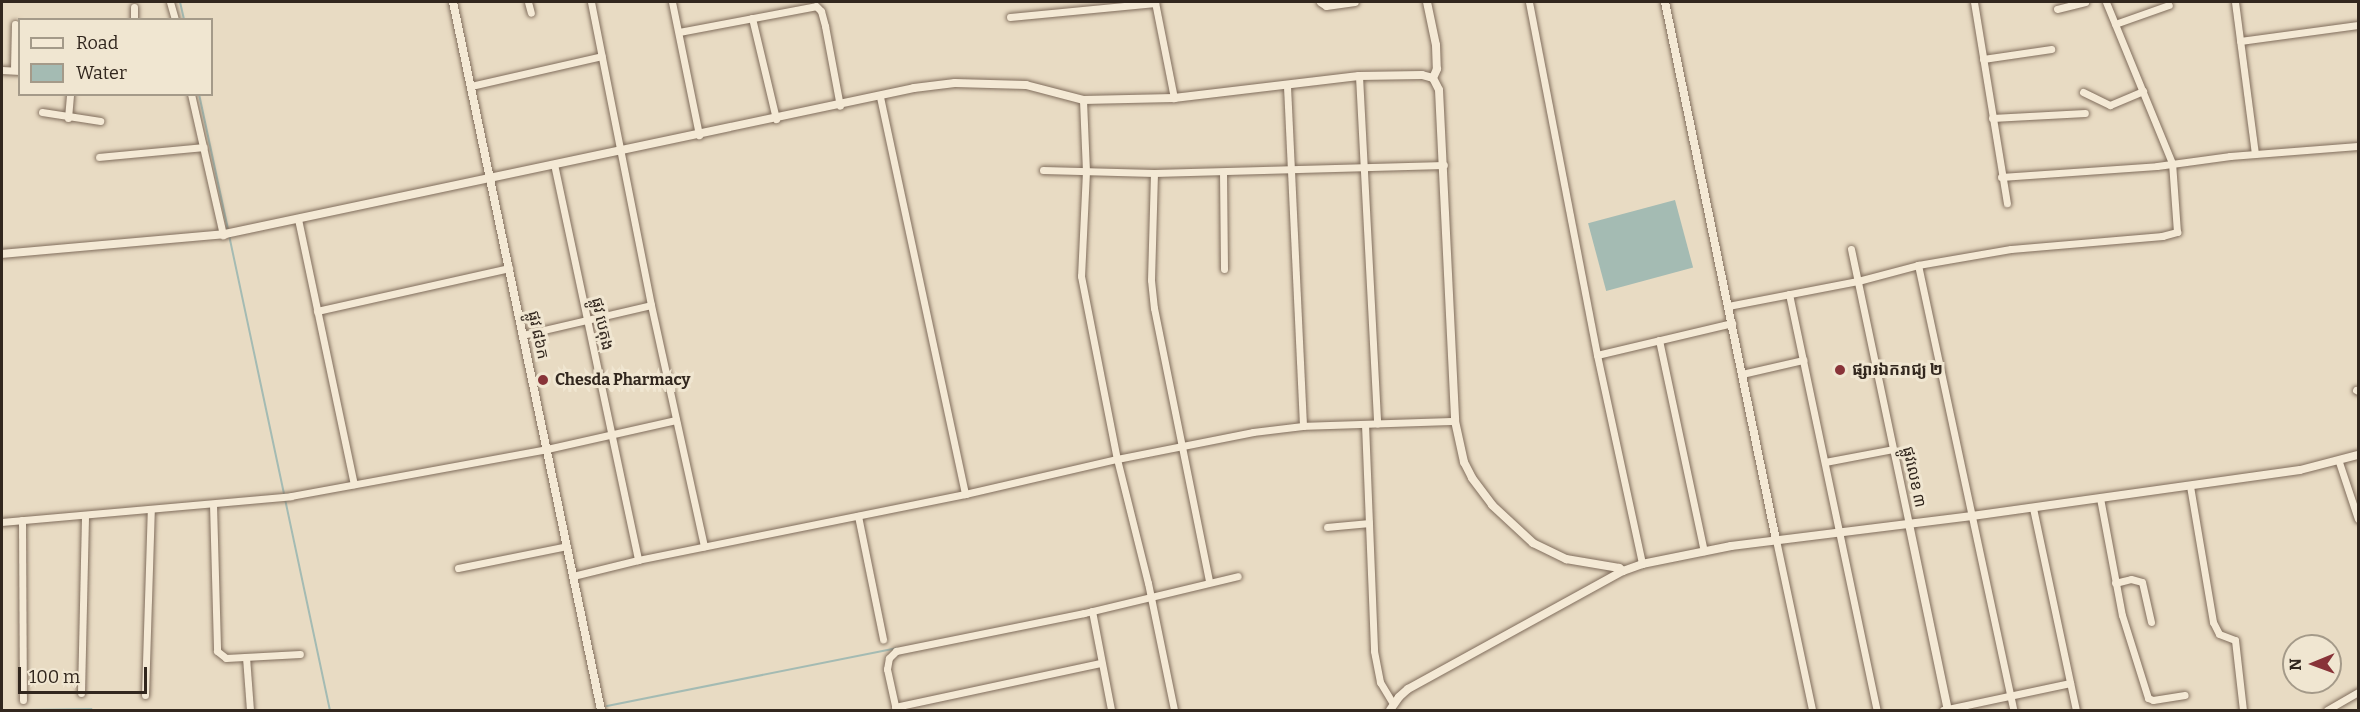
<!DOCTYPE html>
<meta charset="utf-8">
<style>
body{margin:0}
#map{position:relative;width:2360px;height:712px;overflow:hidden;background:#e8dbc3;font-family:Bitter,"Noto Sans Khmer",serif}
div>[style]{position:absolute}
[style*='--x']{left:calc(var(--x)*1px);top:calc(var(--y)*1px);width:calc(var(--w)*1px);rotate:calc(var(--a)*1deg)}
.water>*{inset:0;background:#a4bbb3;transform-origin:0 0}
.stream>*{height:2px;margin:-1px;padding:0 1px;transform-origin:1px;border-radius:1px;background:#a4bbb3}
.roads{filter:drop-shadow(0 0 2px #806d5c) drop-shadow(0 0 2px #806d5c)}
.minor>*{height:7px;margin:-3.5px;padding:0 3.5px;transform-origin:3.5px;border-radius:3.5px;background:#f4e9d5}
.tertiary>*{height:8px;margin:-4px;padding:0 4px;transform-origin:4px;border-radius:4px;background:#f4e9d5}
.dots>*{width:16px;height:16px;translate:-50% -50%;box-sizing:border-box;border:3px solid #f0e6d1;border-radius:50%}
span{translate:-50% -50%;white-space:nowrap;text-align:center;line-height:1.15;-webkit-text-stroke:6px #f0e6d1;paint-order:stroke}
.street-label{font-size:16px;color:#32271e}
.poi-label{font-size:16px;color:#32271e;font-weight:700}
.left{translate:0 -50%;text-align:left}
.frame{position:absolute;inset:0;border:3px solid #32271e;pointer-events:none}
.legend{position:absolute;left:18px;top:18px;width:195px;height:78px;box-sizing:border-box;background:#f0e6d1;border:2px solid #a49a89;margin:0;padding:8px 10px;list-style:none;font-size:18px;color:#32271e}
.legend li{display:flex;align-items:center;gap:12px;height:30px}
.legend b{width:30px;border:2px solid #a49a89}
.north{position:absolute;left:2282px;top:634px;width:60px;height:60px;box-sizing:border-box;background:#f0e6d1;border:2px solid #a49a89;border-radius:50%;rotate:269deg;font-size:16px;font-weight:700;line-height:24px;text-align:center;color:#32271e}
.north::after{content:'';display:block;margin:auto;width:21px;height:27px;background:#883338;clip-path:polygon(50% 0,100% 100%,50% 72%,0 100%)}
.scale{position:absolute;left:18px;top:667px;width:129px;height:27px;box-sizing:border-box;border:3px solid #32271e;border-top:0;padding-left:8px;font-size:18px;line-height:21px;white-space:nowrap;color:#32271e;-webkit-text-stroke:4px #f0e6d1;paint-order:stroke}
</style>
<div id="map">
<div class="water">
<i style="left:1675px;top:200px;width:70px;height:90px;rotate:75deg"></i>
<i style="clip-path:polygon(92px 708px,93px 710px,19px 710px,21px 709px)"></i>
</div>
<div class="stream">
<i style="--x:180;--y:2;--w:18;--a:77"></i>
<i style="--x:199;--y:94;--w:138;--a:77.9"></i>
<i style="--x:229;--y:235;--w:264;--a:78"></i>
<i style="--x:285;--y:499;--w:216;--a:78"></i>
<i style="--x:607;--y:706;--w:295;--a:-11.3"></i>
<i style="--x:587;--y:710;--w:1;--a:0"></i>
</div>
<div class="roads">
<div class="minor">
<i style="--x:170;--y:2;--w:19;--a:74"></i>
<i style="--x:528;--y:2;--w:11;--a:75"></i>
<i style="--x:591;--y:2;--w:309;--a:78.8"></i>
<i style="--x:651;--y:305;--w:247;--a:77.6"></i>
<i style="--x:672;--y:2;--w:136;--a:78.5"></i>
<i style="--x:1155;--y:2;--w:98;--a:78.8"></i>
<i style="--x:1320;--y:2;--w:7;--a:34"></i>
<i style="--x:1326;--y:6;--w:29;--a:-8"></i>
<i style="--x:1529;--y:2;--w:359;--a:79.1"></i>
<i style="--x:1597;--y:355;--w:214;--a:77.8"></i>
<i style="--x:1974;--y:2;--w:204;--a:80.7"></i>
<i style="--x:2235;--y:2;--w:153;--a:82.5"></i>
<i style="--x:2057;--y:9;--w:29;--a:-14"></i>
<i style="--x:1010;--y:17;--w:146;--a:-5.5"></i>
<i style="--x:752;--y:18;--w:104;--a:76.6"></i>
<i style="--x:134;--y:20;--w:13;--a:-90"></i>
<i style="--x:2115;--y:24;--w:57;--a:-19.4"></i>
<i style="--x:679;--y:32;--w:139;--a:-10.7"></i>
<i style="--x:816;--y:6;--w:7;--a:45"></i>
<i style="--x:821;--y:11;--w:16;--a:75"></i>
<i style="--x:825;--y:26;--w:81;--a:79.4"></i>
<i style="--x:2240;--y:41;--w:119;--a:-7.7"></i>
<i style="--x:1983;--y:59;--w:69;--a:-8.4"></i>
<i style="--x:2;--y:70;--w:18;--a:3"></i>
<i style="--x:14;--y:70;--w:46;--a:-88.8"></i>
<i style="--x:1359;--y:76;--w:348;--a:87"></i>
<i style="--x:471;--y:86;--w:134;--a:-12.9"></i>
<i style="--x:1287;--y:86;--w:340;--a:87.3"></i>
<i style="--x:2083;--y:92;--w:30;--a:26"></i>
<i style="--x:2110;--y:105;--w:36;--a:-23"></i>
<i style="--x:191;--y:94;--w:145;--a:77.2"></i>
<i style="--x:880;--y:97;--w:406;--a:77.9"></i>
<i style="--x:1083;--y:100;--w:71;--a:87.6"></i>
<i style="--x:1086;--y:171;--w:105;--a:92.7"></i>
<i style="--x:1081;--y:276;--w:187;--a:78.9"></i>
<i style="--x:1117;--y:459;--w:128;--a:76"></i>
<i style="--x:1148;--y:583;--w:130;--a:78.4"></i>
<i style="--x:42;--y:112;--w:59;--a:8.8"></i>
<i style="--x:68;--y:118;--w:24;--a:-85"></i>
<i style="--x:1992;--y:118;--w:93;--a:-3.1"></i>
<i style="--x:99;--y:157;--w:105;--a:-5.4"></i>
<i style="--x:554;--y:164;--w:405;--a:78"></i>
<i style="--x:1043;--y:170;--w:111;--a:1.5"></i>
<i style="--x:1154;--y:173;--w:290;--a:-1.6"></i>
<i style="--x:1223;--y:172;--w:97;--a:89.4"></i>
<i style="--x:1154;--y:173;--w:107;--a:91.6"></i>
<i style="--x:1151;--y:280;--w:28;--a:84"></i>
<i style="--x:1154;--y:308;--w:279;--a:78.6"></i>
<i style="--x:2001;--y:177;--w:156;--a:-4"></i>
<i style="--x:2157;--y:166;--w:74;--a:-7.8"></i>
<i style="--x:2230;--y:156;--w:128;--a:-4.5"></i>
<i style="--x:298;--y:219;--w:271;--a:78.1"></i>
<i style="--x:1851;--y:249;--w:281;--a:78.1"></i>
<i style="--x:1918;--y:265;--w:455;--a:77.9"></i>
<i style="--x:1789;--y:294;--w:425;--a:78.1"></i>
<i style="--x:1728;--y:306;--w:132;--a:-10.9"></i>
<i style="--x:1858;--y:281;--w:62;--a:-14.9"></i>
<i style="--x:1918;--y:265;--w:94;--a:-9.8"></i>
<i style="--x:2011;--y:249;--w:152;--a:-4.9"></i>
<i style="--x:2162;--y:236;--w:16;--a:-15"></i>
<i style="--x:2177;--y:232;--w:69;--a:-94.1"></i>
<i style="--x:2172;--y:163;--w:174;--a:-112.3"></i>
<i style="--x:317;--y:311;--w:197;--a:-12.6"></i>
<i style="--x:522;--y:335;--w:132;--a:-13.1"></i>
<i style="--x:1659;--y:340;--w:216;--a:78"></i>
<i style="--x:1597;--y:355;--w:139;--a:-13.3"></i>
<i style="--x:1742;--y:374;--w:63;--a:-12.9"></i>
<i style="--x:2356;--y:390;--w:2;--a:27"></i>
<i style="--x:1365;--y:424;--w:227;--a:87.7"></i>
<i style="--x:1374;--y:651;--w:32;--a:79"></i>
<i style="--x:1380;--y:682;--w:26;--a:59"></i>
<i style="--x:1825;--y:462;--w:69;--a:-10.8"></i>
<i style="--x:2339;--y:462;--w:60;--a:71.6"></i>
<i style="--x:2190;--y:486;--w:138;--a:80.4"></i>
<i style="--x:2213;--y:622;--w:13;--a:63"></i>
<i style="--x:2219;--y:634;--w:17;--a:21"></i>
<i style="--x:2235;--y:640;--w:70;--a:83.5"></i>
<i style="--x:2100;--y:498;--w:119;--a:79.4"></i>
<i style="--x:2122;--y:615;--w:87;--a:72.6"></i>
<i style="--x:2148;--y:698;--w:5;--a:22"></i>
<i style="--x:2153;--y:700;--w:32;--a:-9"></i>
<i style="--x:213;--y:504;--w:147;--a:88.4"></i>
<i style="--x:217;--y:651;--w:11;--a:38"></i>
<i style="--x:226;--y:658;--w:74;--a:-3.1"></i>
<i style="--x:2033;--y:508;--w:207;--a:78"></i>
<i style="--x:858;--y:516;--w:126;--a:78.5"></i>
<i style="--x:22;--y:520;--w:180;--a:89.7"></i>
<i style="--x:2;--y:522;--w:290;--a:-5.1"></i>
<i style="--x:291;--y:496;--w:260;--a:-10.4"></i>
<i style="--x:547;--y:449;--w:132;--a:-12.7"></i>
<i style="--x:1327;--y:527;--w:42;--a:-5.4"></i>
<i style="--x:1776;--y:540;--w:174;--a:78"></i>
<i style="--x:458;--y:568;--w:111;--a:-11.4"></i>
<i style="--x:573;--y:576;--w:67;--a:-13.8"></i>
<i style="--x:638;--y:560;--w:334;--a:-11.4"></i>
<i style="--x:965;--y:494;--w:156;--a:-13"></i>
<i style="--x:1117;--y:459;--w:139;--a:-11.2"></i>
<i style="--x:1253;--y:432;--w:50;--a:-6.8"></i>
<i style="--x:1303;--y:426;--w:152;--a:-1.9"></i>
<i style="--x:2115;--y:583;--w:16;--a:-14"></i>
<i style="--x:2131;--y:579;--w:11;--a:15"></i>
<i style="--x:2142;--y:582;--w:41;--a:77.3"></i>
<i style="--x:1092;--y:611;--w:101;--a:79.1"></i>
<i style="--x:246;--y:657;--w:53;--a:85.7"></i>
<i style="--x:81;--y:693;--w:178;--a:-88.7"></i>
<i style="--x:145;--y:695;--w:186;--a:-88.2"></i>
<i style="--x:895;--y:707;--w:210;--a:-12.1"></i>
<i style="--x:896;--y:710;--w:42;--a:-102.4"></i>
<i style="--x:887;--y:669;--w:11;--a:-80"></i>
<i style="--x:889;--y:658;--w:10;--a:-45"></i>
<i style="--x:896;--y:651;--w:192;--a:-11.4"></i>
<i style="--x:1084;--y:613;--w:158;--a:-13.5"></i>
<i style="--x:1943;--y:710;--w:130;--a:-12"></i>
<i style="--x:2327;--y:710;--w:36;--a:-30"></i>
</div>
<div class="tertiary">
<i style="--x:453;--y:2;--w:723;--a:78.19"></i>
<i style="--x:1427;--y:2;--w:44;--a:78.2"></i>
<i style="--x:1436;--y:45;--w:24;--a:88"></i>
<i style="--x:1437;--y:69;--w:10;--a:114"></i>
<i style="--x:1665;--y:2;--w:549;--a:78.34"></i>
<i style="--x:2;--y:254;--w:224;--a:-5.1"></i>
<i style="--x:225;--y:234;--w:704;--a:-11.96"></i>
<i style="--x:914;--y:88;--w:41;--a:-7"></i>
<i style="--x:955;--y:83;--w:71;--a:1.6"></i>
<i style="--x:1026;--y:85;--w:59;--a:14.7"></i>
<i style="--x:1083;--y:100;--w:91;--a:-1.3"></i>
<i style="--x:1174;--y:98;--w:186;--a:-6.8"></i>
<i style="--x:1359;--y:76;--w:63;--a:-0.9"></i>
<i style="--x:1422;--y:75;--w:11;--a:15"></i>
<i style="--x:1433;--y:78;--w:13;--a:63"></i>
<i style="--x:1439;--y:90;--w:331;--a:87.2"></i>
<i style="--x:1455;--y:421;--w:42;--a:77.6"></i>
<i style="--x:1464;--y:462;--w:18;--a:63"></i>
<i style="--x:1472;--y:478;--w:34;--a:53"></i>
<i style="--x:1492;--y:505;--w:56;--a:42.8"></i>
<i style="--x:1533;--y:543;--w:37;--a:26"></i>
<i style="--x:1566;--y:559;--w:54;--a:9.6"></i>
<i style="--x:1619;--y:568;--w:5;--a:37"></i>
<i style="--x:1909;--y:524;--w:190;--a:78.2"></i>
<i style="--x:1390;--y:710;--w:16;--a:-55"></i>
<i style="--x:1399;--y:697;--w:12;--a:-42"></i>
<i style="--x:1408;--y:689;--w:245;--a:-28.8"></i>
<i style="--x:1623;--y:571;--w:20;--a:-20"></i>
<i style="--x:1642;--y:564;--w:91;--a:-11.4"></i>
<i style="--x:1731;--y:546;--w:243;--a:-7.1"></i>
<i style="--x:1972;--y:516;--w:331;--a:-8"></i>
<i style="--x:2300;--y:470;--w:60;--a:-14.5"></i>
</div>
</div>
<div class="dots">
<i style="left:1840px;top:370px;background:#883338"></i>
<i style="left:543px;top:380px;background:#883338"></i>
</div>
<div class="street-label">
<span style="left:602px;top:324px;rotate:78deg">ផ្លូវ បេតុង</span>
<span style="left:538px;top:335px;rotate:78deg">ផ្លូវ ៨៦ក</span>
<span style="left:1914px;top:477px;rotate:78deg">ផ្លូវលេខ ៣</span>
</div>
<div class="poi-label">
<span class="left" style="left:1852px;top:370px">ផ្សារឯករាជ្យ ២</span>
<span class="left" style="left:555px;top:380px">Chesda Pharmacy</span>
</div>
<div class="frame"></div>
<ul class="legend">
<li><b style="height:8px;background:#f4e9d5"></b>Road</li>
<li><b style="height:16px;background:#a4bbb3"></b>Water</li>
</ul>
<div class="north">N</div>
<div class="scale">100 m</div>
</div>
